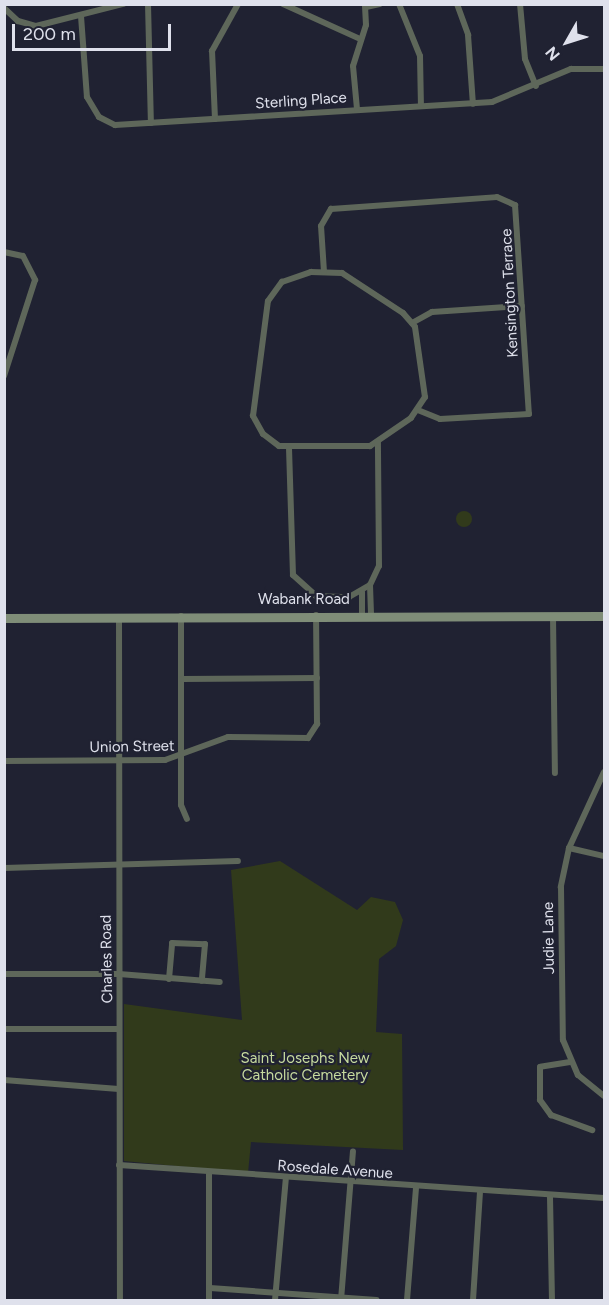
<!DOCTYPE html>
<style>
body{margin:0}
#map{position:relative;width:609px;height:1305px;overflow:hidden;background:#202232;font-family:Figtree,sans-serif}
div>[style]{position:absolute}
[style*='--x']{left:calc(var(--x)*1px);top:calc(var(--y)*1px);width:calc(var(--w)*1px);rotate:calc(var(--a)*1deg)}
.green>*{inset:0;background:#313a1b}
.round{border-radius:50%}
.street>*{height:6px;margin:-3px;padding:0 3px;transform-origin:3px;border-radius:3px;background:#5e675a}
.secondary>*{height:9px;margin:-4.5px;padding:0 4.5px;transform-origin:4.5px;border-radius:4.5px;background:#7f8d78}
span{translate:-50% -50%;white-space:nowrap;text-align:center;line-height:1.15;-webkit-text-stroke:4.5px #202232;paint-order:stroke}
.street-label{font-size:15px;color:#dfe1ec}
.park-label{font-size:15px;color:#c6da9e}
.frame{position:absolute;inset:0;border:6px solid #dfe1ec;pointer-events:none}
.north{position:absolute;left:537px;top:12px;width:60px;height:60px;-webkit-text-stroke:4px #202232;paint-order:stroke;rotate:231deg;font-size:16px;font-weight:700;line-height:24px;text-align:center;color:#dfe1ec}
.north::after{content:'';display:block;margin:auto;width:21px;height:27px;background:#dfe1ec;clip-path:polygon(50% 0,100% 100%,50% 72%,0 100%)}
.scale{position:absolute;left:12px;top:24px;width:159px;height:27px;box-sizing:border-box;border:3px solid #dfe1ec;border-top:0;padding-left:8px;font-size:18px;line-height:21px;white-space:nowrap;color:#dfe1ec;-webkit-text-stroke:4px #202232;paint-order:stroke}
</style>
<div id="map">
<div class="green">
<i class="round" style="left:456px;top:511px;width:16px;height:16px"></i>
<i style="clip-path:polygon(280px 861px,357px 910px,371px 897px,395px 902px,403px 920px,396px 946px,379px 959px,376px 1032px,402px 1034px,403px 1150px,251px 1142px,248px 1173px,124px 1161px,124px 1004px,242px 1020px,231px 870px)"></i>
</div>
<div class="street">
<i style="--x:148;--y:4;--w:119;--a:88.6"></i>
<i style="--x:283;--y:4;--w:85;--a:24.4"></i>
<i style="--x:399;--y:4;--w:56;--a:68"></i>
<i style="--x:420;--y:56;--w:50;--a:88.9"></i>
<i style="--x:457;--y:4;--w:33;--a:70"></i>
<i style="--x:468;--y:35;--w:69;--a:85.9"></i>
<i style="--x:520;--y:4;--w:55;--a:84.8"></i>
<i style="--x:525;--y:59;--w:29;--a:68"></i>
<i style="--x:366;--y:7;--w:14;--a:-12"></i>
<i style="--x:4;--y:8;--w:19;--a:43"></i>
<i style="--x:18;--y:21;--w:19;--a:16"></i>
<i style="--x:36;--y:26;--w:90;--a:-14.2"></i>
<i style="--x:81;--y:16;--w:81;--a:85.8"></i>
<i style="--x:87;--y:97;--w:23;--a:59"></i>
<i style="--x:99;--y:117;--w:18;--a:27"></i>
<i style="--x:115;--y:125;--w:378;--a:-3.5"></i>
<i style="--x:492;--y:102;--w:86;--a:-22.7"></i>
<i style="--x:571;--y:69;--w:33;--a:0"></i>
<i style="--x:357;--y:109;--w:43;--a:-95.3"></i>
<i style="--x:353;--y:66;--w:43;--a:-72.4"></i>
<i style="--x:366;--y:25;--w:21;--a:-93"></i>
<i style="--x:215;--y:119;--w:68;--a:-92.5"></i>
<i style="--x:212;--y:51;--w:54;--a:-61"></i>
<i style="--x:4;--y:252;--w:19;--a:12"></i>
<i style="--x:23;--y:256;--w:27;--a:63"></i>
<i style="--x:35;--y:280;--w:101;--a:107.9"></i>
<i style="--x:311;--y:272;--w:31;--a:2"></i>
<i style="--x:342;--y:273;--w:73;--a:33.3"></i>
<i style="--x:403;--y:313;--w:18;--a:49"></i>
<i style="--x:415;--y:327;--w:71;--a:81.9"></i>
<i style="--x:425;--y:397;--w:25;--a:124"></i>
<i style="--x:411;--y:418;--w:50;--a:145.7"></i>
<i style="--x:370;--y:446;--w:91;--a:180"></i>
<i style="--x:279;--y:446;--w:20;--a:-143"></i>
<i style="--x:263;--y:434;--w:21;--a:-119"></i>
<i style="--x:253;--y:416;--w:116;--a:-82.6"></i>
<i style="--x:268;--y:301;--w:24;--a:-54"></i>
<i style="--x:282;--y:282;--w:31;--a:-19"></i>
<i style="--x:324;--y:272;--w:46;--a:-93.7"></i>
<i style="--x:321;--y:226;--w:20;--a:-60"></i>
<i style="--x:331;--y:209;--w:166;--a:-4.1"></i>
<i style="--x:497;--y:197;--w:20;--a:24"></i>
<i style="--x:515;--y:205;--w:209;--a:86.2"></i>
<i style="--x:529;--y:414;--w:89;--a:176.8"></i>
<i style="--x:440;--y:419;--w:24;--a:-158"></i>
<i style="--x:412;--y:323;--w:23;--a:-29"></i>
<i style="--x:432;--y:312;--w:90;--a:-3.8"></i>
<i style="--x:289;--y:448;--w:127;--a:88.2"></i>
<i style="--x:293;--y:575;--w:31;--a:42"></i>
<i style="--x:316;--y:596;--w:33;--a:2"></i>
<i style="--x:349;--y:597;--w:24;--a:-30"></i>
<i style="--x:370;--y:585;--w:21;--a:-65"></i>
<i style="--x:379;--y:566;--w:124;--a:-90.5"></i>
<i style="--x:370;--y:585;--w:30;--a:88"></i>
<i style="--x:362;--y:592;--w:23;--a:90"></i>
<i style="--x:181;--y:616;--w:189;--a:90"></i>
<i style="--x:181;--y:805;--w:15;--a:67"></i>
<i style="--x:553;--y:616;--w:157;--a:89.3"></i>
<i style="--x:119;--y:617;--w:683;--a:89.92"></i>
<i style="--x:182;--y:679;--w:135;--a:-0.4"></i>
<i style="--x:4;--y:761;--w:161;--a:-0.4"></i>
<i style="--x:165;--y:760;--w:67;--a:-20.1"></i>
<i style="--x:228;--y:737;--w:80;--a:0.7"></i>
<i style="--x:308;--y:738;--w:17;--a:-57"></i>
<i style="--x:317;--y:724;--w:109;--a:-90.5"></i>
<i style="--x:604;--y:772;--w:84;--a:114.7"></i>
<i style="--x:569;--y:848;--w:40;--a:102"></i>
<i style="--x:561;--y:887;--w:153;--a:89.3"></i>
<i style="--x:563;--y:1040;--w:38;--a:67"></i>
<i style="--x:578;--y:1075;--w:33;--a:39"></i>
<i style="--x:569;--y:848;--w:36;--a:13"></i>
<i style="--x:4;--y:868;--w:234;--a:-1.7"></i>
<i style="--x:4;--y:974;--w:115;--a:0"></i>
<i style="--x:119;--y:974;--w:101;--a:4.5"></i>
<i style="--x:169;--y:979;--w:36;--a:-85"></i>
<i style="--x:172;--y:943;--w:33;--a:2"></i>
<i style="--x:205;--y:944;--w:37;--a:95"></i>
<i style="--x:4;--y:1029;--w:115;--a:0"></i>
<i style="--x:570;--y:1062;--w:30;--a:171"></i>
<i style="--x:540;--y:1067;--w:33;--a:90"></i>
<i style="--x:540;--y:1100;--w:19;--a:54"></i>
<i style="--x:551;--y:1115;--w:44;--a:20.1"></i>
<i style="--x:4;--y:1080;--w:115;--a:4.5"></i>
<i style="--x:119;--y:1165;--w:486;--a:3.9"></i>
<i style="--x:209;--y:1174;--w:126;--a:90"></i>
<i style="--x:550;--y:1197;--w:103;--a:88.9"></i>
<i style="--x:210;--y:1288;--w:167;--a:4.1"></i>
<i style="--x:275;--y:1300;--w:123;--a:-84.9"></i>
<i style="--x:341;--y:1300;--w:149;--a:-85.4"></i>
<i style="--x:407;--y:1300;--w:112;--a:-85.4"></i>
<i style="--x:473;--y:1300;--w:107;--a:-86.3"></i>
</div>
<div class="secondary">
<i style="--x:4;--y:618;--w:600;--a:-0.19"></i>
</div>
<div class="street-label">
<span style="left:301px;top:101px;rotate:-4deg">Sterling Place</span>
<span style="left:510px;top:293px;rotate:-93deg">Kensington Terrace</span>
<span style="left:304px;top:600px">Wabank Road</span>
<span style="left:132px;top:747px;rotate:-1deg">Union Street</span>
<span style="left:549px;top:938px;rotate:-91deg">Judie Lane</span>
<span style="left:107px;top:959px;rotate:-91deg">Charles Road</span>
<span style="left:335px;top:1170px;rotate:4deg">Rosedale Avenue</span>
</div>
<div class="park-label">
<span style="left:305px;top:1067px">Saint Josephs New<br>Catholic Cemetery</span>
</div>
<div class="frame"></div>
<div class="north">N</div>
<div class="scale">200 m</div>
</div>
